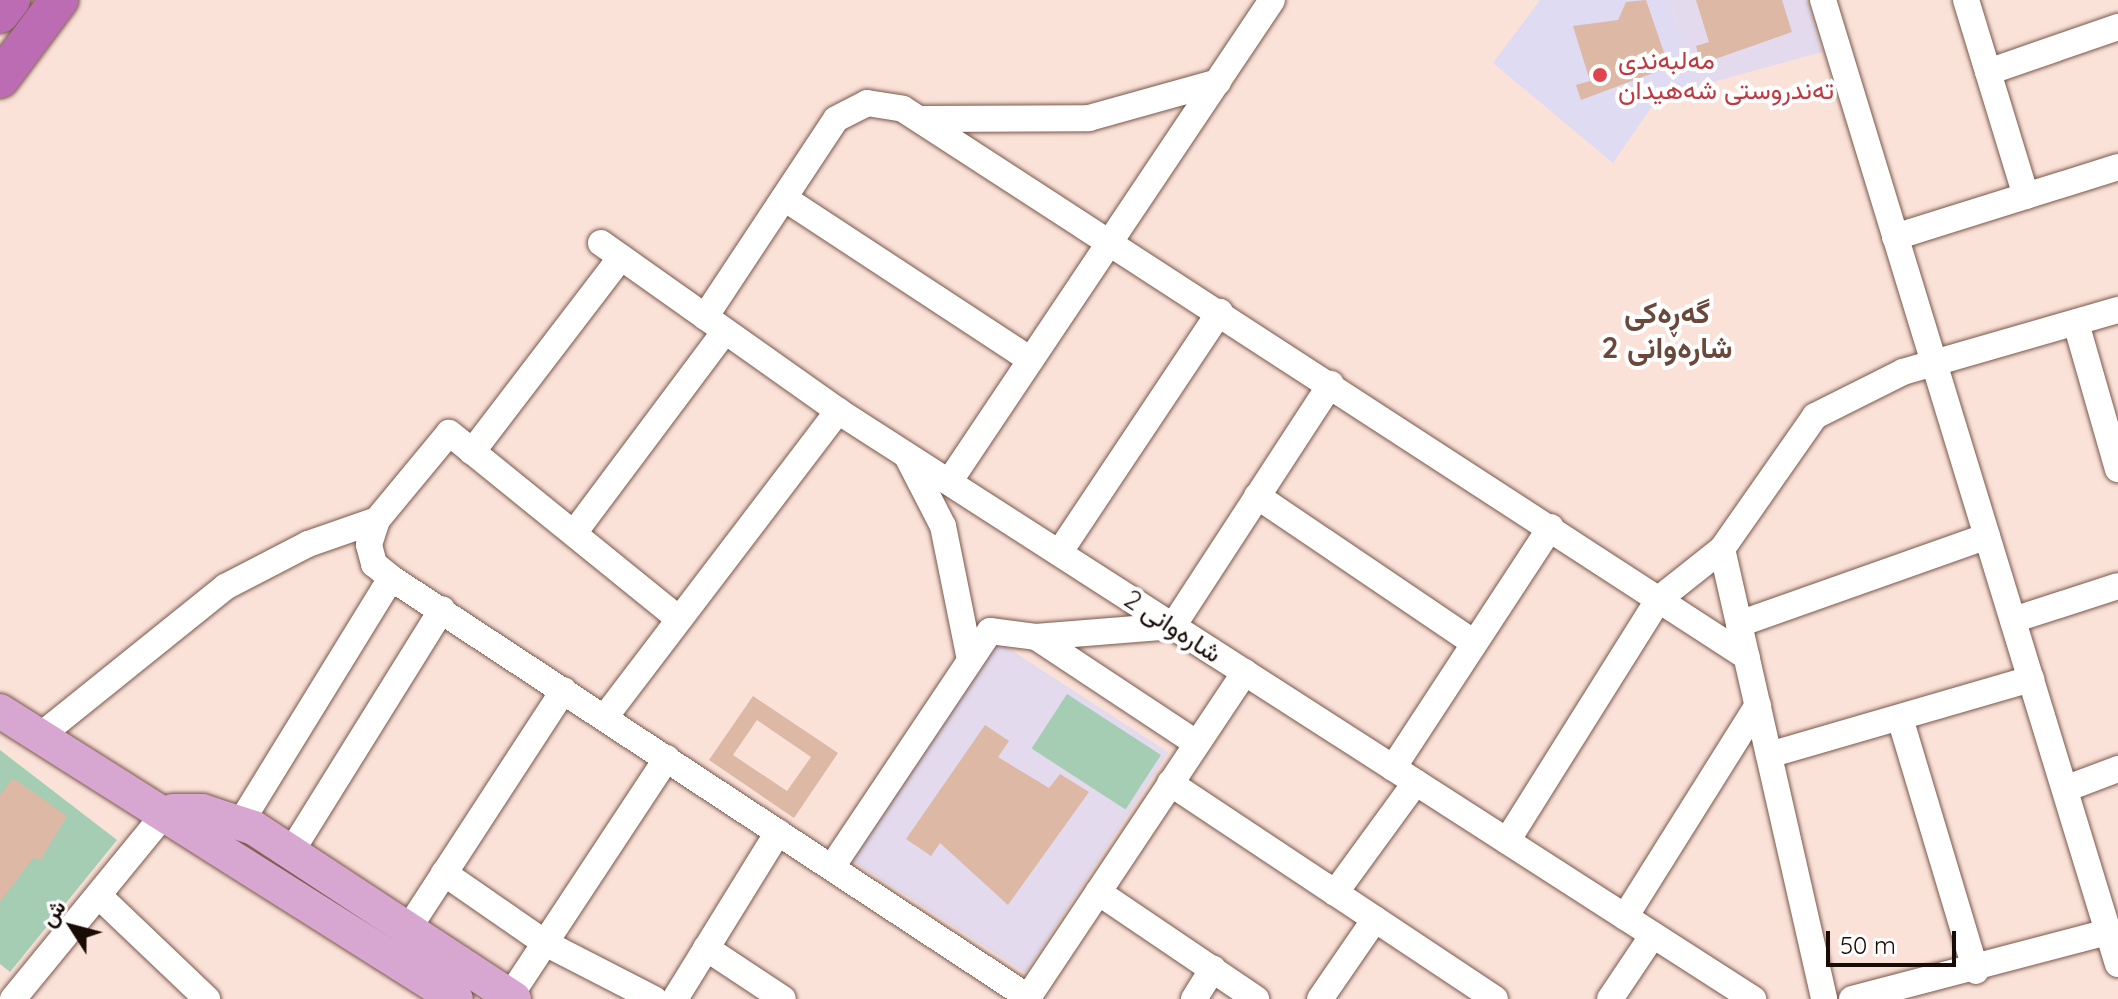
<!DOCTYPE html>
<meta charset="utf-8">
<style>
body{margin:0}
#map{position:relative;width:2118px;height:999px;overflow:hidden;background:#fbe2d9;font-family:Quicksand,Vazirmatn,sans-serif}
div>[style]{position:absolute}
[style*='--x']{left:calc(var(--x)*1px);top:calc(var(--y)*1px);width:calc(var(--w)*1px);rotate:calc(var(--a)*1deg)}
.education>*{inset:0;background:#e3daee;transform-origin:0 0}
.medical>*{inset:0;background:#dedbf2}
.green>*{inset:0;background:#a4cdb4;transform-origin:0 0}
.building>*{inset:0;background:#dcb8a5}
.roads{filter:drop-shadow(0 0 2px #7a584b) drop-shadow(0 0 2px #7a584b)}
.minor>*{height:26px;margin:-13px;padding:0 13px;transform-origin:13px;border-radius:13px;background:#fff}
.major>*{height:34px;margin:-17px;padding:0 17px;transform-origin:17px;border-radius:17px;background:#d7a7d1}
.highway>*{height:38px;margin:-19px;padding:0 19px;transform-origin:19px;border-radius:19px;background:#bc6cb3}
.dots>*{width:22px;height:22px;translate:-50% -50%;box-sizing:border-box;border:4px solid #fff;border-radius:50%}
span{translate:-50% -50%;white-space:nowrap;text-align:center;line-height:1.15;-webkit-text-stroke:8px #fff;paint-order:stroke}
.health-label{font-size:26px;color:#be3a42}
.left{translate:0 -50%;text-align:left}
.street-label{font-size:26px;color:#190c07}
.quarter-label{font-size:30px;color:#6a493c;font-weight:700}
.north{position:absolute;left:32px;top:887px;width:80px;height:80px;-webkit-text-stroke:6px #fff;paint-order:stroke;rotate:306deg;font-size:22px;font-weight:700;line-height:32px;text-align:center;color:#190c07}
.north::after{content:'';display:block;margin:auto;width:28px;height:36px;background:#190c07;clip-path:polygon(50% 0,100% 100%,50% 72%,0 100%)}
.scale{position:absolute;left:1826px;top:931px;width:130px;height:36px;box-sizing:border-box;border:4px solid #190c07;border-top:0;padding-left:10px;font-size:24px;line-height:28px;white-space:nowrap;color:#190c07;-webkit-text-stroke:6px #fff;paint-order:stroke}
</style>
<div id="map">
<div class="education">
<i style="clip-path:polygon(1670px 0,1807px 0,1822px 52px,1695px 87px)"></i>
<i style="left:994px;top:639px;width:208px;height:263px;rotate:33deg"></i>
</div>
<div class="medical">
<i style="clip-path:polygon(1540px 0,1670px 0,1695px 87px,1657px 99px,1613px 163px,1493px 63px)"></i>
</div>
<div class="green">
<i style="left:1067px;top:694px;width:112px;height:65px;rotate:33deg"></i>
<i style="clip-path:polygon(0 750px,117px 840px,10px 972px,0 964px)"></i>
</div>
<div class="building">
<i style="clip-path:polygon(1646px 0,1669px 67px,1581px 100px,1576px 85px,1590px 81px,1573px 26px,1618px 20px,1626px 2px)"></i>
<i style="clip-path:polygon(1696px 0,1782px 0,1792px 32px,1701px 64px,1696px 46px,1709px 42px)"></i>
<i style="clip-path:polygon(evenodd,753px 696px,838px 753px,794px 818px,709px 760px,753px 696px,757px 720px,811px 757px,787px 791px,733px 755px,757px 720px)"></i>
<i style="clip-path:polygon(985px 725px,1009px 741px,998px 757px,1049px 788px,1060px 774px,1089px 792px,1008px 905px,940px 843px,931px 856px,906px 839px)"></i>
<i style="clip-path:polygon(13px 778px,67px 816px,40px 861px,34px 857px,0 902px,0 795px)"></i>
</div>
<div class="roads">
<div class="minor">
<i style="--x:1823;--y:0;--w:1008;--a:72.99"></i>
<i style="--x:1966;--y:0;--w:205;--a:73"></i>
<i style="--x:1988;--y:72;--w:138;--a:-19.1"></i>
<i style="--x:922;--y:119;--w:167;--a:-0.3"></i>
<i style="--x:1089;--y:118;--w:134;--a:-15.6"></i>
<i style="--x:784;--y:198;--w:295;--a:33.3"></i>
<i style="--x:1895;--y:237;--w:234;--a:-17.4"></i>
<i style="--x:601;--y:243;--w:291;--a:35.3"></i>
<i style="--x:838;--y:411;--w:1088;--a:32.73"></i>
<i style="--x:705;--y:317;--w:237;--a:-56.5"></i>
<i style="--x:836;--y:119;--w:35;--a:-27"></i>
<i style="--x:867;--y:103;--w:36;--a:9"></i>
<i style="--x:903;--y:109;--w:1006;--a:33"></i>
<i style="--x:2076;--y:323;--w:152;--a:74"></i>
<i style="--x:472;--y:452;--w:245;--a:-52.6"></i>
<i style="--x:908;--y:458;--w:76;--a:62.8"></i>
<i style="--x:943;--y:526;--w:132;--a:78.6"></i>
<i style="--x:949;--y:482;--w:580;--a:-56.17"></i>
<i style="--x:1257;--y:496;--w:262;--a:34.1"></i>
<i style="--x:574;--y:533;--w:252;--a:-53.2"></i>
<i style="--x:1722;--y:549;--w:461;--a:77.2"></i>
<i style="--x:1059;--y:553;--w:290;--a:-56.3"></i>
<i style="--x:679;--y:619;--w:296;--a:-141"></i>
<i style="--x:449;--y:433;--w:113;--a:129.6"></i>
<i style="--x:377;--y:520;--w:26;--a:108"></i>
<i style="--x:369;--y:545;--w:20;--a:75"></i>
<i style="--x:374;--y:564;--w:22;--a:39"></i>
<i style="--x:391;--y:578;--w:762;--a:33.34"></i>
<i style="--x:2013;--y:620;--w:110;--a:-17.9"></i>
<i style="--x:1739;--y:624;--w:263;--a:-19.5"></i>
<i style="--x:1036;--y:637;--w:137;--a:-4.6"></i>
<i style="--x:1173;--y:626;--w:289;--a:-56.9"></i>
<i style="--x:605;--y:717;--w:385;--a:-52.7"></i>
<i style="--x:1900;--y:718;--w:264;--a:73.3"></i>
<i style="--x:40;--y:736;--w:238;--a:-38.8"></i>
<i style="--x:225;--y:587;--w:93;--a:-27.4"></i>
<i style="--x:308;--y:544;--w:73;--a:-19.2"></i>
<i style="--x:1769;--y:755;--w:273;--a:-16.2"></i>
<i style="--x:1393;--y:768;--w:288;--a:-56.8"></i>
<i style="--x:1170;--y:783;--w:390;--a:33.6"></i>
<i style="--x:2065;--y:789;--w:57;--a:-20.7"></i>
<i style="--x:241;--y:822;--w:286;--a:-58.4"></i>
<i style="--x:1507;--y:841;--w:286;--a:-57.9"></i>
<i style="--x:1659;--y:599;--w:80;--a:-38.4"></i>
<i style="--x:1722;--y:549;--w:162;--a:-55"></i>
<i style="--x:1815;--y:416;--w:98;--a:-26.6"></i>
<i style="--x:1903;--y:372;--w:224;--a:-16.1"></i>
<i style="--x:291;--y:852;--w:286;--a:-58.1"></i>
<i style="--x:832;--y:867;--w:284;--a:-56.2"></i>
<i style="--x:990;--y:631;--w:46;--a:7.4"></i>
<i style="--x:1036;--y:637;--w:192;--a:33.5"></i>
<i style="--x:444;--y:873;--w:123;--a:34.7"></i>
<i style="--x:545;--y:943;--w:123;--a:27.2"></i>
<i style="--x:1098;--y:892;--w:191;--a:34.1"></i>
<i style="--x:1335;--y:893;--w:137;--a:-53.9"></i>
<i style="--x:100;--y:897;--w:148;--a:43.6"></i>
<i style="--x:1625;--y:917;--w:250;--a:-57.9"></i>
<i style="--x:408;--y:929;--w:285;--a:-56.9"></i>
<i style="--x:706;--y:948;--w:92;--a:33.5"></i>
<i style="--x:510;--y:996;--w:285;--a:-56.6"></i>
<i style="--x:13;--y:999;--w:242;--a:-50.7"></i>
<i style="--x:675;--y:999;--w:196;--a:-58.3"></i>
<i style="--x:1027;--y:999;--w:393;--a:-56.3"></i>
<i style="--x:1194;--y:999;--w:36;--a:-58"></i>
<i style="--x:1320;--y:999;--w:97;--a:-55.5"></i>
<i style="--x:1610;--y:999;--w:77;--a:-56.1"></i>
<i style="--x:1852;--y:999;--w:265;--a:-14.7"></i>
</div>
<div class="major">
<i style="--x:0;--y:711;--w:539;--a:32.28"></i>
<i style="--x:173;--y:811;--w:29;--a:0"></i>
<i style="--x:202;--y:811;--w:55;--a:18.1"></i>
<i style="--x:254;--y:828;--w:311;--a:33.3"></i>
</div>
<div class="highway">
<i style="--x:0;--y:14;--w:18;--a:-52"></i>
<i style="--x:0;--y:79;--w:99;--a:-53.2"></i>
</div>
</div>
<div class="dots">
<i style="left:1600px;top:75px;background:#e0444e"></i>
</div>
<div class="health-label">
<span class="left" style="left:1618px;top:75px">مەلبەندی<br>تەندروستی شەهیدان</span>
</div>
<div class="street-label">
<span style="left:1173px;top:626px;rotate:33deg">شارەوانی 2</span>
</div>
<div class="quarter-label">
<span style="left:1667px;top:329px">گەڕەکی<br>شارەوانی 2</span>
</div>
<div class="north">ش</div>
<div class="scale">50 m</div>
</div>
